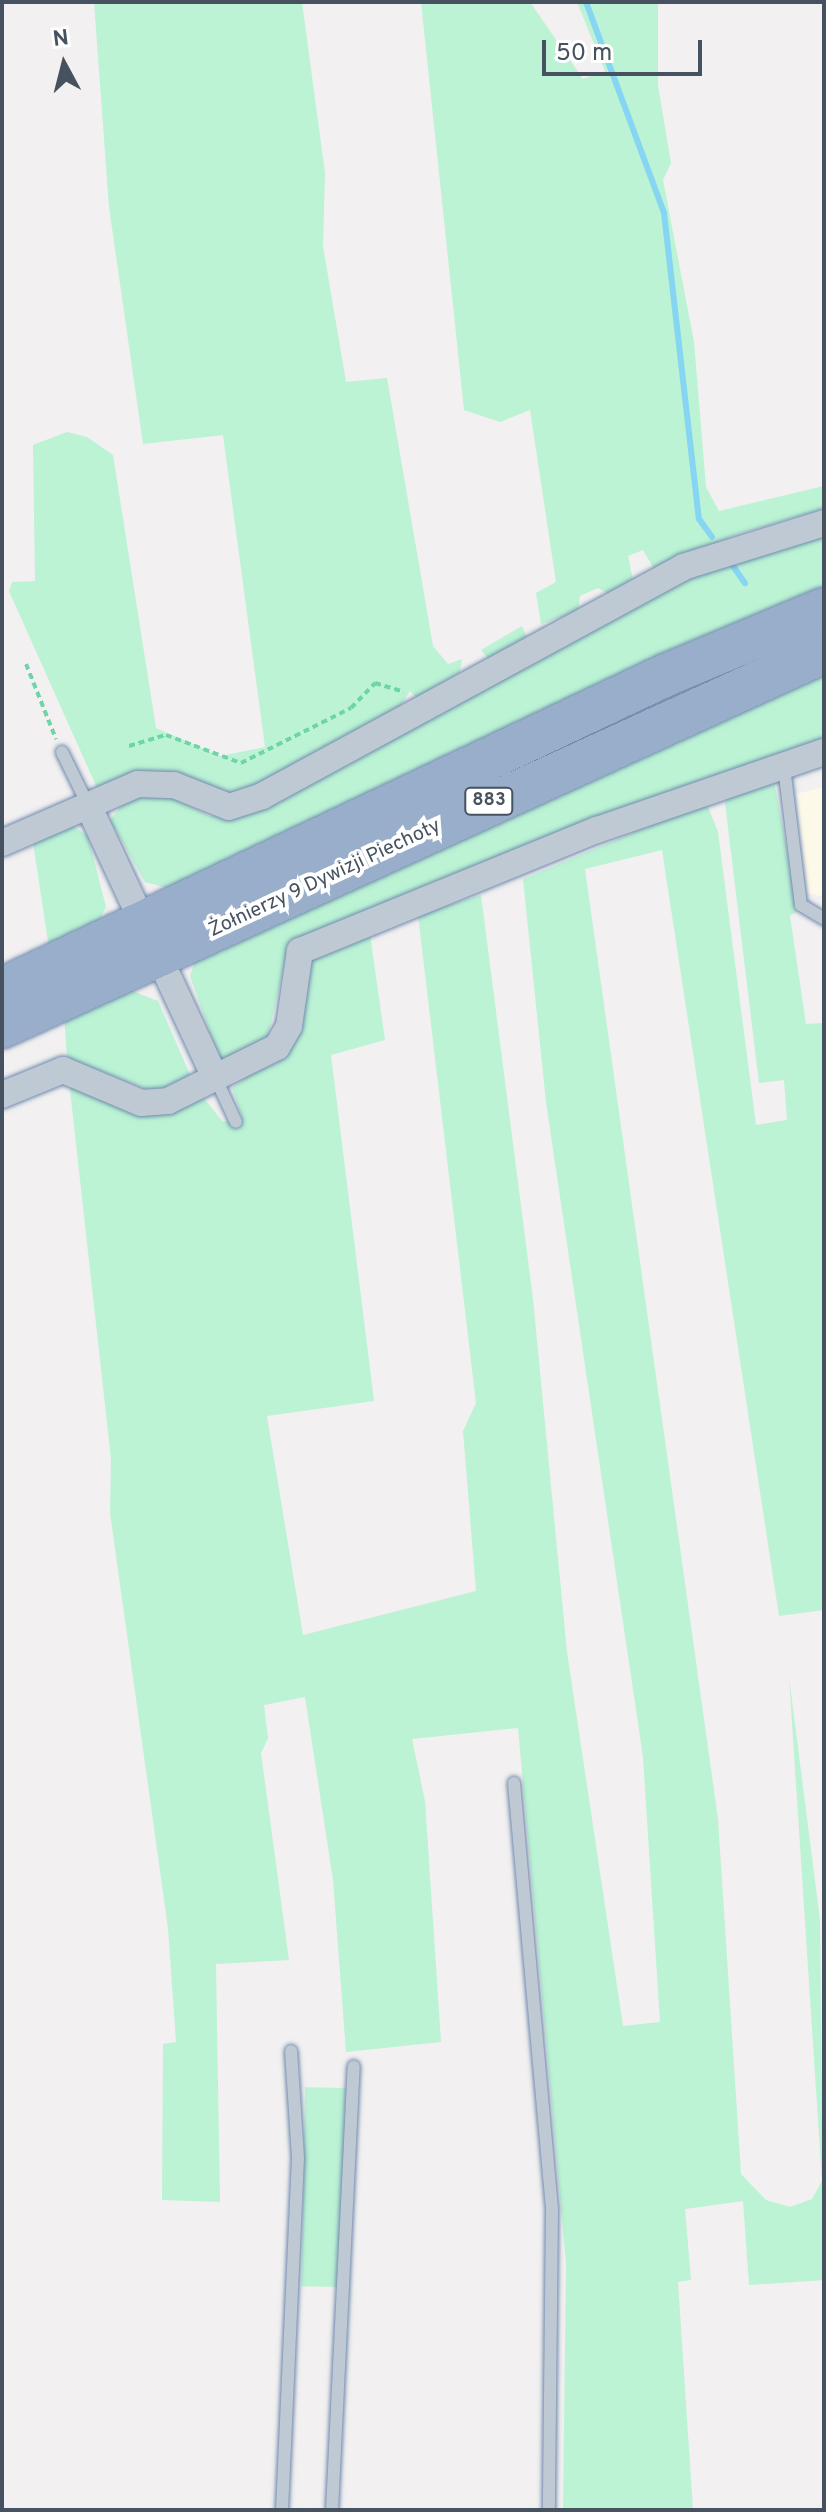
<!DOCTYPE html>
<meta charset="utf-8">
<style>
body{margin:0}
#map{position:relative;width:826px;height:2512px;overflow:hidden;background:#f2f0f0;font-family:Overpass,sans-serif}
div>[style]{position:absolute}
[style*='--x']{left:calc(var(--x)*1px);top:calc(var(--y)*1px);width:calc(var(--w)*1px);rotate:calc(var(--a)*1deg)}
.commercial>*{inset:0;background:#fdf9e8}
.green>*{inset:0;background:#bbf3d4;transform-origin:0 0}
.stream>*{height:6px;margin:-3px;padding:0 3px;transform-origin:3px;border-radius:3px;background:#85d5f3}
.path>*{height:4px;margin-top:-2px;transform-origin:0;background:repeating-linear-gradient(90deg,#70d4a9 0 6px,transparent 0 10px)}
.roads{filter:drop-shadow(0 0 2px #6f89ae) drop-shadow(0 0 2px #6f89ae)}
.service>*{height:12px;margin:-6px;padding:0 6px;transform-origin:6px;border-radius:6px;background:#bfc9d3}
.minor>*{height:26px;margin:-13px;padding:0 13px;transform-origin:13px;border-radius:13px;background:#bfc9d3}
.trunk>*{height:42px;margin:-21px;padding:0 21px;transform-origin:21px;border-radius:21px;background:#98aeca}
span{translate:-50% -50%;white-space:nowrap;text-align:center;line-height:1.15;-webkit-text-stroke:8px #fff;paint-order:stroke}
.shield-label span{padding:2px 6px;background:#fff;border:2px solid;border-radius:6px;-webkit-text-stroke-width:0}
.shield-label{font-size:18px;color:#46525f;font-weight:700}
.street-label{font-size:20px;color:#46525f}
.frame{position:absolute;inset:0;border:4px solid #46525f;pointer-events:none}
.north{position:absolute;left:24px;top:24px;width:80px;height:80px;-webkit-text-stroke:6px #fff;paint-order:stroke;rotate:353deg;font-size:22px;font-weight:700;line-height:32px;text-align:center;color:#46525f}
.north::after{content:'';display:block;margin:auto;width:28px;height:36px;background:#46525f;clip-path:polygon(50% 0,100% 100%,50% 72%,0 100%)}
.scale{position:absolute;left:542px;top:40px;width:160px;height:36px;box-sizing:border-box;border:4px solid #46525f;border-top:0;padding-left:10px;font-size:24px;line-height:28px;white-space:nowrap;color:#46525f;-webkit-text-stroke:6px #fff;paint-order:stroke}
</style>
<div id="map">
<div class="commercial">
<i style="clip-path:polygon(824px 787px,824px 895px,820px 896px,808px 893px,796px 794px)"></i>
</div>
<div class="green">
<i style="clip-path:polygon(94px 2px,302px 2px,325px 173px,323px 246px,346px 382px,387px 378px,433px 646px,448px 664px,462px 659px,460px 672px,417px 698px,410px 691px,398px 711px,228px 799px,149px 771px,97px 788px,9px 591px,12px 582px,35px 581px,33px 445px,67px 432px,87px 437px,113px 455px,156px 728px,221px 756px,265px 747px,223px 435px,143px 444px,109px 207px)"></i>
<i style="clip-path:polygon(421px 2px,530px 2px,583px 79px,605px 71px,577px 2px,658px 2px,658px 85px,671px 163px,663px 180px,694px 342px,706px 487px,719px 511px,824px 486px,824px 509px,738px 534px,654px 569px,643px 550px,628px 556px,633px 580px,609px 594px,598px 588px,580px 596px,578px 611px,541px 624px,536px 593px,556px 582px,530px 410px,500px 422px,464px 410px)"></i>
<i style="clip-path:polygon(824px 530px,824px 590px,175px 890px,145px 882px,110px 820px,129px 796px,170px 796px,209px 816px,247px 815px,673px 580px)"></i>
<i style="clip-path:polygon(522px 626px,528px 639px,489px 660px,481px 650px)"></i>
<i style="clip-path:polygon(824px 666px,824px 740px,297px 941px,285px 961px,268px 1037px,238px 1058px,220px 1060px,190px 976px,198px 952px)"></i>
<i style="clip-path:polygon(774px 780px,798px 911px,790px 916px,806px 1024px,824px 1023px,824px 1610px,779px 1616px,662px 850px,585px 869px,718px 1819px,741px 2174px,766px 2200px,790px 2207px,812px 2199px,822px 2181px,789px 1677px,820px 1920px,824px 2280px,749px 2285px,743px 2201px,685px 2209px,691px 2280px,678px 2282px,693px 2510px,563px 2510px,566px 2263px,518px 1728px,412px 1739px,425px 1801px,441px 2042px,346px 2052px,333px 1880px,305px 1697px,264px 1705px,268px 1738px,261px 1753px,289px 1960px,216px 1964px,220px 2202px,162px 2200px,163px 2044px,176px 2042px,168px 1928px,110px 1513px,111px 1459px,69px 1081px,121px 1109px,148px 1114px,202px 1096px,223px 1122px,242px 1117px,232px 1088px,288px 1045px,313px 957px,370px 934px,385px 1040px,331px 1055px,374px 1401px,267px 1416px,303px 1635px,476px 1591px,463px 1431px,476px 1403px,418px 915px,481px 895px,533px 1299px,567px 1652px,623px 2026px,660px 2022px,643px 1757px,546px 1102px,523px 879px,706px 802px,718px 832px,756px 1125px,787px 1120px,784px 1080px,759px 1083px,725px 803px,732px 792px)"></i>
<i style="clip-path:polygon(68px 823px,88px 836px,106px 907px,97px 925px,49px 948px,32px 836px)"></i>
<i style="clip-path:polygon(122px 987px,158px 1001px,191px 1077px,154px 1092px,67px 1058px,64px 1015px)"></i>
<i style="left:346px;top:2088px;width:199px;height:41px;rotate:91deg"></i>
</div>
<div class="stream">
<i style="--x:586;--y:2;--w:225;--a:69.7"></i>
<i style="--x:664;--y:213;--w:308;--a:83.5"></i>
<i style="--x:699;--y:519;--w:22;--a:54"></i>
<i style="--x:733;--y:566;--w:21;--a:55"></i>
</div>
<div class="path">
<i style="--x:26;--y:664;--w:81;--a:68.2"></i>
<i style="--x:129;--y:746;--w:39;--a:-17"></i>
<i style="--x:166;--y:735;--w:80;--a:20.5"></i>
<i style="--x:241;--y:763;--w:123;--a:-26.6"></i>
<i style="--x:351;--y:708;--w:35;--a:-46"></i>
<i style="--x:375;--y:683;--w:30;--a:17"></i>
</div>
<div class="roads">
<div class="service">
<i style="--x:62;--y:752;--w:59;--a:63.9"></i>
<i style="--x:784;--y:767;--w:139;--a:83"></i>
<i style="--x:801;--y:905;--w:27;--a:31"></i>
<i style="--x:216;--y:1079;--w:47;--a:65.1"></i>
<i style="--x:514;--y:1783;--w:428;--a:84.9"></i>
<i style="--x:552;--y:2209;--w:301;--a:90.6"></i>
<i style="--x:282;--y:2510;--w:352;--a:-87.4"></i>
<i style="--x:298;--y:2158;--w:107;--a:-93.7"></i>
<i style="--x:332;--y:2510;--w:444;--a:-87.2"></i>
</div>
<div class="minor">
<i style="--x:88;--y:805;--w:302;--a:65"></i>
<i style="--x:2;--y:843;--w:148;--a:-23.5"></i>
<i style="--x:138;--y:784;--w:36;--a:2"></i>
<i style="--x:174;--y:785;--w:59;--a:21.8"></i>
<i style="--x:229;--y:807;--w:35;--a:-18"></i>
<i style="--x:262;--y:796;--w:479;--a:-28.5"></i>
<i style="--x:683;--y:567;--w:148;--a:-17.3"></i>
<i style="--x:2;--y:1095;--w:66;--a:-22.3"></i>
<i style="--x:63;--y:1070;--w:85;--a:22.9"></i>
<i style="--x:141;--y:1103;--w:27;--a:-4"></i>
<i style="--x:168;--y:1101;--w:122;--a:-26.4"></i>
<i style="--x:277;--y:1047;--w:24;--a:-60"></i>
<i style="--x:289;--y:1026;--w:76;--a:-81.7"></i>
<i style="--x:300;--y:951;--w:321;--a:-22.2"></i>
<i style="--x:597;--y:830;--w:240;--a:-19"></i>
</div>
<div class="trunk">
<i style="--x:2;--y:989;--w:735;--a:-25.31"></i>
<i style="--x:666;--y:675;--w:171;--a:-22.7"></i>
<i style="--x:2;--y:1027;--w:903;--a:-24.52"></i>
</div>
</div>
<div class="shield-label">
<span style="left:489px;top:801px">883</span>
</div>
<div class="street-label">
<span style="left:325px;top:879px;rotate:-25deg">Żołnierzy 9 Dywizji Piechoty</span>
</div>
<div class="frame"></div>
<div class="north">N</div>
<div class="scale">50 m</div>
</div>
